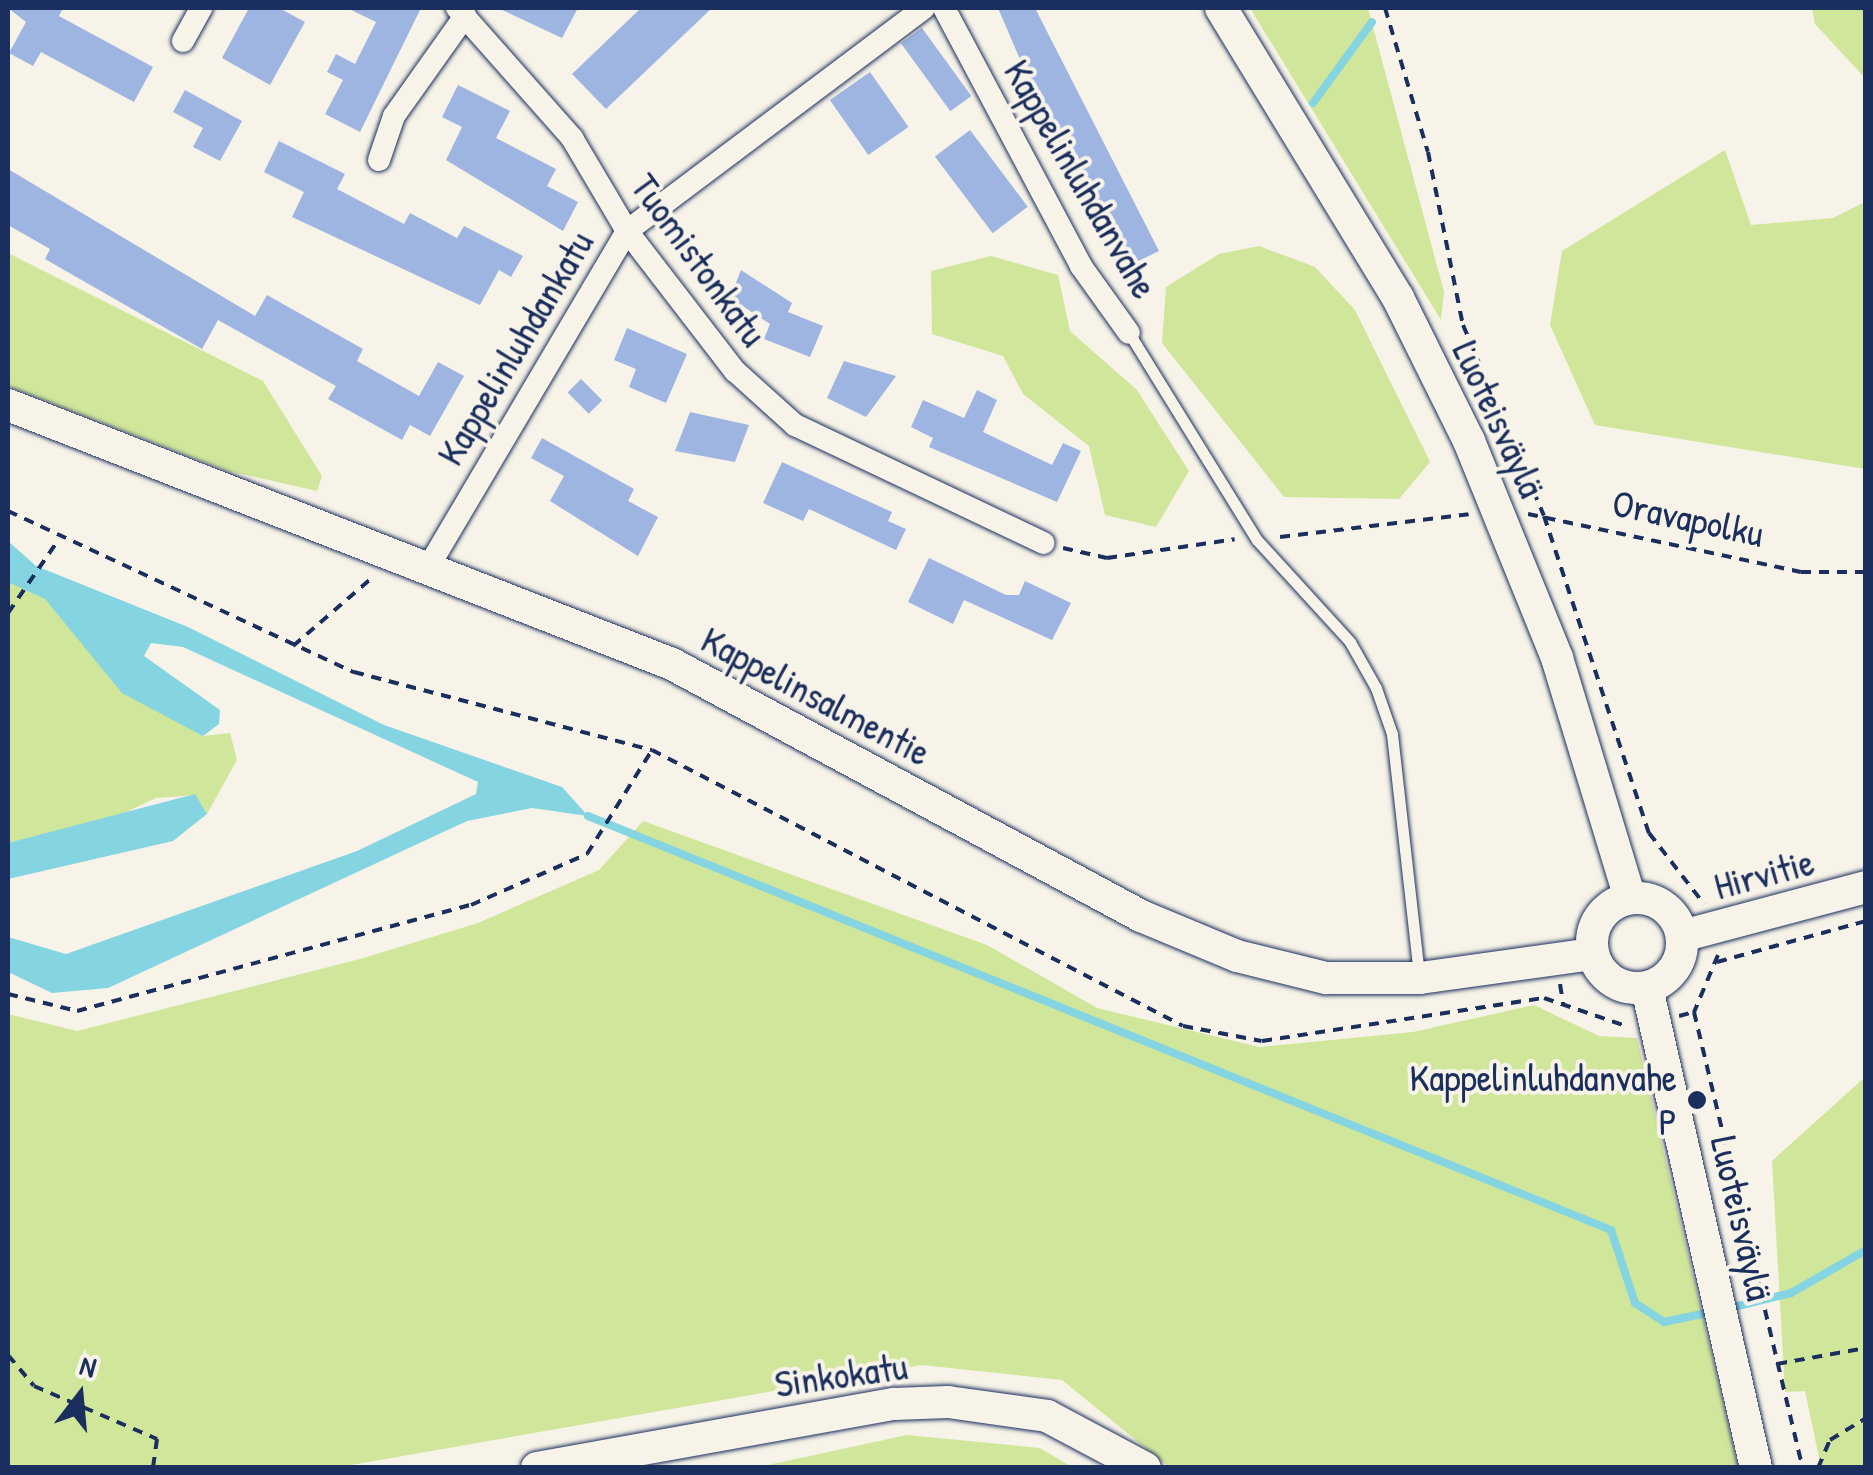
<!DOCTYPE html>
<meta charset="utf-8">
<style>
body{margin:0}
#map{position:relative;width:1873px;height:1475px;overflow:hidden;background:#f7f3e8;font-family:"Patrick Hand",sans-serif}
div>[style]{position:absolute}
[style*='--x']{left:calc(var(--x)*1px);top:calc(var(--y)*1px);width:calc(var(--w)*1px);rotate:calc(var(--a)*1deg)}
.green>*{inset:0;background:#d0e69b}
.water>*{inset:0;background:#85d4e2}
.stream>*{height:8px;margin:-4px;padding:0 4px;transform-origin:4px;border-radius:4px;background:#85d4e2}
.building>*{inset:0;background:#9eb5e2;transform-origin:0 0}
.path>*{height:4px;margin-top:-2px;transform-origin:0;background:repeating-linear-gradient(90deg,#1b2f5e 0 10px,transparent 0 18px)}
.roads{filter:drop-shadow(0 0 2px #1b2f5e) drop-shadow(0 0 2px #1b2f5e)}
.lane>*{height:11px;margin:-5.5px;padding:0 5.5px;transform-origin:5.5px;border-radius:5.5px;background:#f7f3e8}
.street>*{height:22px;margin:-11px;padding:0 11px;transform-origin:11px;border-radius:11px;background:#f7f3e8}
.secondary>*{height:32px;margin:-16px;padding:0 16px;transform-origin:16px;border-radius:16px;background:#f7f3e8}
.secondary>.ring{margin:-16px;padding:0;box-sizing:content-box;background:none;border:32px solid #f7f3e8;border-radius:50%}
.dots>*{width:28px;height:28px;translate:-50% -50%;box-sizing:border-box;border:5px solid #f7f3e8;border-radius:50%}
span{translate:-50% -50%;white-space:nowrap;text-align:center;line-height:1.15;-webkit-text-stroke:8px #f7f3e8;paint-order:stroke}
.street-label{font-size:38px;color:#1b2f5e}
.poi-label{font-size:38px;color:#1b2f5e}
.right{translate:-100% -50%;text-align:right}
.frame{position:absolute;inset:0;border:10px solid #1b2f5e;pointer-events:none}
.north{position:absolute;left:30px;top:1345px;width:100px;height:100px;-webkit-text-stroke:8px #f7f3e8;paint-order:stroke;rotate:16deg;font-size:28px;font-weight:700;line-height:40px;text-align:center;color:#1b2f5e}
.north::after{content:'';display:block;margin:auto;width:35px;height:45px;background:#1b2f5e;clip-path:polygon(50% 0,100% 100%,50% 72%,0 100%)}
</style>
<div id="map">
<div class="green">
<i style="clip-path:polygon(1250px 8px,1368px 8px,1444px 292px,1441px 320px)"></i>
<i style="clip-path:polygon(1812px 8px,1865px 8px,1865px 78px,1815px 24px)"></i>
<i style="clip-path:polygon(1725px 150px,1751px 225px,1833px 218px,1865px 202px,1865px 469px,1595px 425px,1550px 325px,1562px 251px)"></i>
<i style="clip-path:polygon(1259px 246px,1315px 267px,1355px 310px,1430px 462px,1399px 499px,1284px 497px,1162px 343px,1166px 287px,1219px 254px)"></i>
<i style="clip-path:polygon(8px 253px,263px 381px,322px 476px,317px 491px,228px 471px,8px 386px)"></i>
<i style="clip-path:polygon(991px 256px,1058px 275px,1070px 331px,1137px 390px,1189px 471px,1156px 527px,1105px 515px,1089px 446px,1023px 394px,1003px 356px,932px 334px,931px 271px)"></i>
<i style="clip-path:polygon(10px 581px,45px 599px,203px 736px,230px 733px,237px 760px,207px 814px,195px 795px,156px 798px,105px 822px,8px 843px)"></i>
<i style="clip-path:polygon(643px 821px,987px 945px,1097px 1008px,1259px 1047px,1413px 1032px,1534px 1005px,1599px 1036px,1637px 1038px,1738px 1467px,1169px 1467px,1062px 1380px,922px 1365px,340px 1467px,8px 1468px,8px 1014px,77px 1031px,360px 959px,478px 923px,599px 870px)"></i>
<i style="clip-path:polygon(1865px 1077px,1865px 1467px,1821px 1467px,1805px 1391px,1785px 1392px,1772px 1161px)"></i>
<i style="clip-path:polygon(907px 1435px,1040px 1448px,1072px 1467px,759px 1467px)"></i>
</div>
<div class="water">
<i style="clip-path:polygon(8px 541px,36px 566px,188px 627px,384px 725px,562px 787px,588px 816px,532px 808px,467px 821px,108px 988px,52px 993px,8px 972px,8px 937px,66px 954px,357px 851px,476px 794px,478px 782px,183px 647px,151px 643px,144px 656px,220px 710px,219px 724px,203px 736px,122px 693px,45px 599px,8px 582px)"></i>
<i style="clip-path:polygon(195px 794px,207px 814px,173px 841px,8px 879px,8px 843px)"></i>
</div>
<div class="stream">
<i style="--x:1313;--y:103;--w:100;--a:-53.9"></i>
<i style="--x:588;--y:816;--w:1104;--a:22.03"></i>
<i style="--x:1611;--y:1230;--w:77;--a:71.8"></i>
<i style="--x:1635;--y:1303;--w:35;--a:33"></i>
<i style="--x:1664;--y:1322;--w:49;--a:-11.8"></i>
<i style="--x:1726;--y:1309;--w:67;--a:-13.8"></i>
<i style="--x:1791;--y:1293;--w:86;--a:-29.8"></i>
</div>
<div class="building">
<i style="clip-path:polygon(8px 8px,63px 8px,59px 16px,153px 67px,134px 102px,41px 52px,33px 66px,9px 53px,26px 22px)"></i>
<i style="clip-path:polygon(249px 8px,279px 8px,305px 22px,270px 85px,222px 58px)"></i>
<i style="clip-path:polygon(347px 8px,421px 8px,360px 132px,325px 114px,343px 80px,327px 72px,336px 54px,355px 64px,376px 22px)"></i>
<i style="clip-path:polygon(498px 8px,578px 8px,562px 38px)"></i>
<i style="clip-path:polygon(641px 8px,712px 8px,606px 109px,572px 74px)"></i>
<i style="clip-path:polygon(998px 8px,1035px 8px,1159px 251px,1120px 270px,1094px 215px,1102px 211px,1048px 125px)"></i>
<i style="left:922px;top:28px;width:84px;height:26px;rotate:54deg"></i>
<i style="left:870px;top:72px;width:67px;height:49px;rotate:55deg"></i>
<i style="clip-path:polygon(458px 85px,510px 111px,496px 138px,556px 169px,547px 186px,578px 202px,563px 231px,446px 160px,462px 127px,442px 117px)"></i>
<i style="clip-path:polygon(185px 90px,242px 121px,220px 161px,193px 147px,203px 128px,173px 112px)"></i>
<i style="left:970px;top:130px;width:96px;height:44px;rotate:53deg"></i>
<i style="clip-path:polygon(279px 141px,345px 174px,337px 189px,404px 224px,410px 213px,457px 238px,464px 226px,523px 256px,511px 277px,499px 270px,480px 305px,292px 217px,304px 192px,264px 172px)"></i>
<i style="clip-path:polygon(8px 169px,255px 316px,267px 295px,363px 349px,357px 361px,419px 396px,438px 362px,464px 376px,430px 436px,410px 425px,402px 440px,328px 399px,336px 386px,218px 320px,202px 349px,45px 259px,50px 249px,8px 225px)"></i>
<i style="clip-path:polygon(741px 270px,792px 303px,788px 312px,823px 326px,810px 357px,764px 339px,770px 324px,730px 298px)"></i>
<i style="clip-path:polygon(627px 328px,687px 354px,666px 403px,629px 387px,636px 369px,614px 360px)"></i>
<i style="clip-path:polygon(844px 361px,896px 376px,866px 417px,827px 398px)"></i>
<i style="left:581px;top:379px;width:30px;height:19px;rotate:45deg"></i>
<i style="clip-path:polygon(977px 390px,997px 400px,983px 432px,1052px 465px,1063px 443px,1081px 451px,1057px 502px,929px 447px,933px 438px,911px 427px,923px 400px,964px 418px)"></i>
<i style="clip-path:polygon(690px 412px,749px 425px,735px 462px,675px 451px)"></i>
<i style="clip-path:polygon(542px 438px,634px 489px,628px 501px,658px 517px,638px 556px,550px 501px,564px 476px,531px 458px)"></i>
<i style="clip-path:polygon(782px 462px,892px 512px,888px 521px,906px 529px,896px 550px,809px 509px,803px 521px,763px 503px)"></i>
<i style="clip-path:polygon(929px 558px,1006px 595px,1019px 595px,1025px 581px,1071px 603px,1052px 640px,964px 600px,953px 624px,908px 602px)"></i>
</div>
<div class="path">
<i style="--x:1385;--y:8;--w:150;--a:73.4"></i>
<i style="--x:1428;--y:152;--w:177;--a:78.6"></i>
<i style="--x:1463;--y:325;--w:207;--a:67"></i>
<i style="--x:1544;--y:516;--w:334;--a:71.7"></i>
<i style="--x:1649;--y:833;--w:90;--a:52.2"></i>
<i style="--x:8;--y:511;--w:382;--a:25"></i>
<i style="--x:354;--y:672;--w:308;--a:14.7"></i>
<i style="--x:652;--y:750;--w:598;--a:27.46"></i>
<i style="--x:1183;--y:1026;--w:80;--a:10.8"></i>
<i style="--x:1262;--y:1041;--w:285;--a:-8.7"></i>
<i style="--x:1544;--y:998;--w:87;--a:18.9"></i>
<i style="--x:1528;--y:514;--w:279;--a:12"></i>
<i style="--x:1801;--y:572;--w:65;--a:0"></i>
<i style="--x:1280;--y:537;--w:190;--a:-6.9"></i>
<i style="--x:1063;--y:548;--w:45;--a:12.8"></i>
<i style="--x:1107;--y:558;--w:129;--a:-8.4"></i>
<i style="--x:8;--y:613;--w:90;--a:-55.4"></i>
<i style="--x:293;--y:646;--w:106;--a:-40.8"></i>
<i style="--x:1718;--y:955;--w:62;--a:112.8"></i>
<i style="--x:1694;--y:1012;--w:469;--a:76.6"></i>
<i style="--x:1717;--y:962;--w:155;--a:-15.4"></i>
<i style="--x:1560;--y:984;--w:20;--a:81"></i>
<i style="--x:8;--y:994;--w:71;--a:13.8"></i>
<i style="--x:77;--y:1011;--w:408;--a:-15.1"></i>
<i style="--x:471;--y:905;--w:127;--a:-23.7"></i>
<i style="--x:587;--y:854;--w:123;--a:-58"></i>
<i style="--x:1679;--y:1016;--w:16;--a:-15"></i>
<i style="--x:8;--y:1355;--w:40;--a:50"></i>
<i style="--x:34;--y:1386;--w:134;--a:23.3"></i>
<i style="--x:157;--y:1439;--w:29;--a:98"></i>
<i style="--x:1777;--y:1364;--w:90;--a:-10.2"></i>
<i style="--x:1818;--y:1468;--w:30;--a:-67"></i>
<i style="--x:1830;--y:1440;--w:42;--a:-31.4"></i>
</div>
<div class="roads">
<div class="lane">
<i style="--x:1129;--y:333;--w:243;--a:58.3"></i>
<i style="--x:1257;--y:540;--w:138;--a:47.6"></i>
<i style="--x:1350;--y:642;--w:53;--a:60.5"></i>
<i style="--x:1376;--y:688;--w:49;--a:70.8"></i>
<i style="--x:1392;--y:734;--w:241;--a:83.6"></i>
</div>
<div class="street">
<i style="--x:457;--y:8;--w:174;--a:48.5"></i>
<i style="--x:572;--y:138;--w:108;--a:59.4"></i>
<i style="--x:627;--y:231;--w:177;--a:52.4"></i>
<i style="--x:735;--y:371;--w:81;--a:42"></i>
<i style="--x:795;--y:425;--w:275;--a:25.4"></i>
<i style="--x:944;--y:8;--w:292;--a:62"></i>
<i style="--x:1081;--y:266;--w:82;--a:54.4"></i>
<i style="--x:183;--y:41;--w:38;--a:-61"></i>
<i style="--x:379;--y:160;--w:46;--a:-71.2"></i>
<i style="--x:394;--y:116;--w:123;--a:-54.6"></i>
<i style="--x:429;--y:566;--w:389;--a:-59.4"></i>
<i style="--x:627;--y:231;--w:371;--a:-36.9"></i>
</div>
<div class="secondary">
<i style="--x:1221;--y:8;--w:340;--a:58.6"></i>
<i style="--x:1398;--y:298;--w:160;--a:63.6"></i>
<i style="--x:1469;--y:441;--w:234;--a:67.9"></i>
<i style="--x:1557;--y:658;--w:251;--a:73.1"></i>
<i style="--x:8;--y:405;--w:713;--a:21.31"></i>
<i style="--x:672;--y:664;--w:532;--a:28.25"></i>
<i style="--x:1141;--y:916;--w:104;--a:22.6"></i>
<i style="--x:1237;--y:956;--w:92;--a:13.9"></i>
<i style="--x:1326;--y:978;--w:94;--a:0"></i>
<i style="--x:1420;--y:978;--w:175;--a:-7.9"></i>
<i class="ring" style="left:1592px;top:898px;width:58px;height:58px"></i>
<i style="--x:1682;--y:936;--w:190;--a:-14.9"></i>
<i style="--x:1647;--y:988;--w:492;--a:77.2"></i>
<i style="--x:537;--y:1468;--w:363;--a:-10.2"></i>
<i style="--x:894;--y:1404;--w:54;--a:-2.1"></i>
<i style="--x:948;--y:1402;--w:100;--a:8"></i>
<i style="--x:1047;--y:1416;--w:111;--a:28"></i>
</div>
</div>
<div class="dots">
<i style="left:1697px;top:1100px;background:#1b2f5e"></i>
</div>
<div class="street-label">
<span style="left:1081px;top:179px;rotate:60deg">Kappelinluhdanvahe</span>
<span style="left:699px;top:260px;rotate:54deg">Tuomistonkatu</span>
<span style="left:515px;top:348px;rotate:-59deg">Kappelinluhdankatu</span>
<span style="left:1499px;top:419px;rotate:65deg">Luoteisväylä</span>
<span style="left:1688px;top:518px;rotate:12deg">Oravapolku</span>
<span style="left:816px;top:696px;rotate:28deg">Kappelinsalmentie</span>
<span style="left:1764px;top:874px;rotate:-15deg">Hirvitie</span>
<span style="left:1742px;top:1218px;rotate:77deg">Luoteisväylä</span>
<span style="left:841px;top:1375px;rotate:-8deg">Sinkokatu</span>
</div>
<div class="poi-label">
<span class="right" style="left:1677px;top:1100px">Kappelinluhdanvahe<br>P</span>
</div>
<div class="frame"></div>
<div class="north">N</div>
</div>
